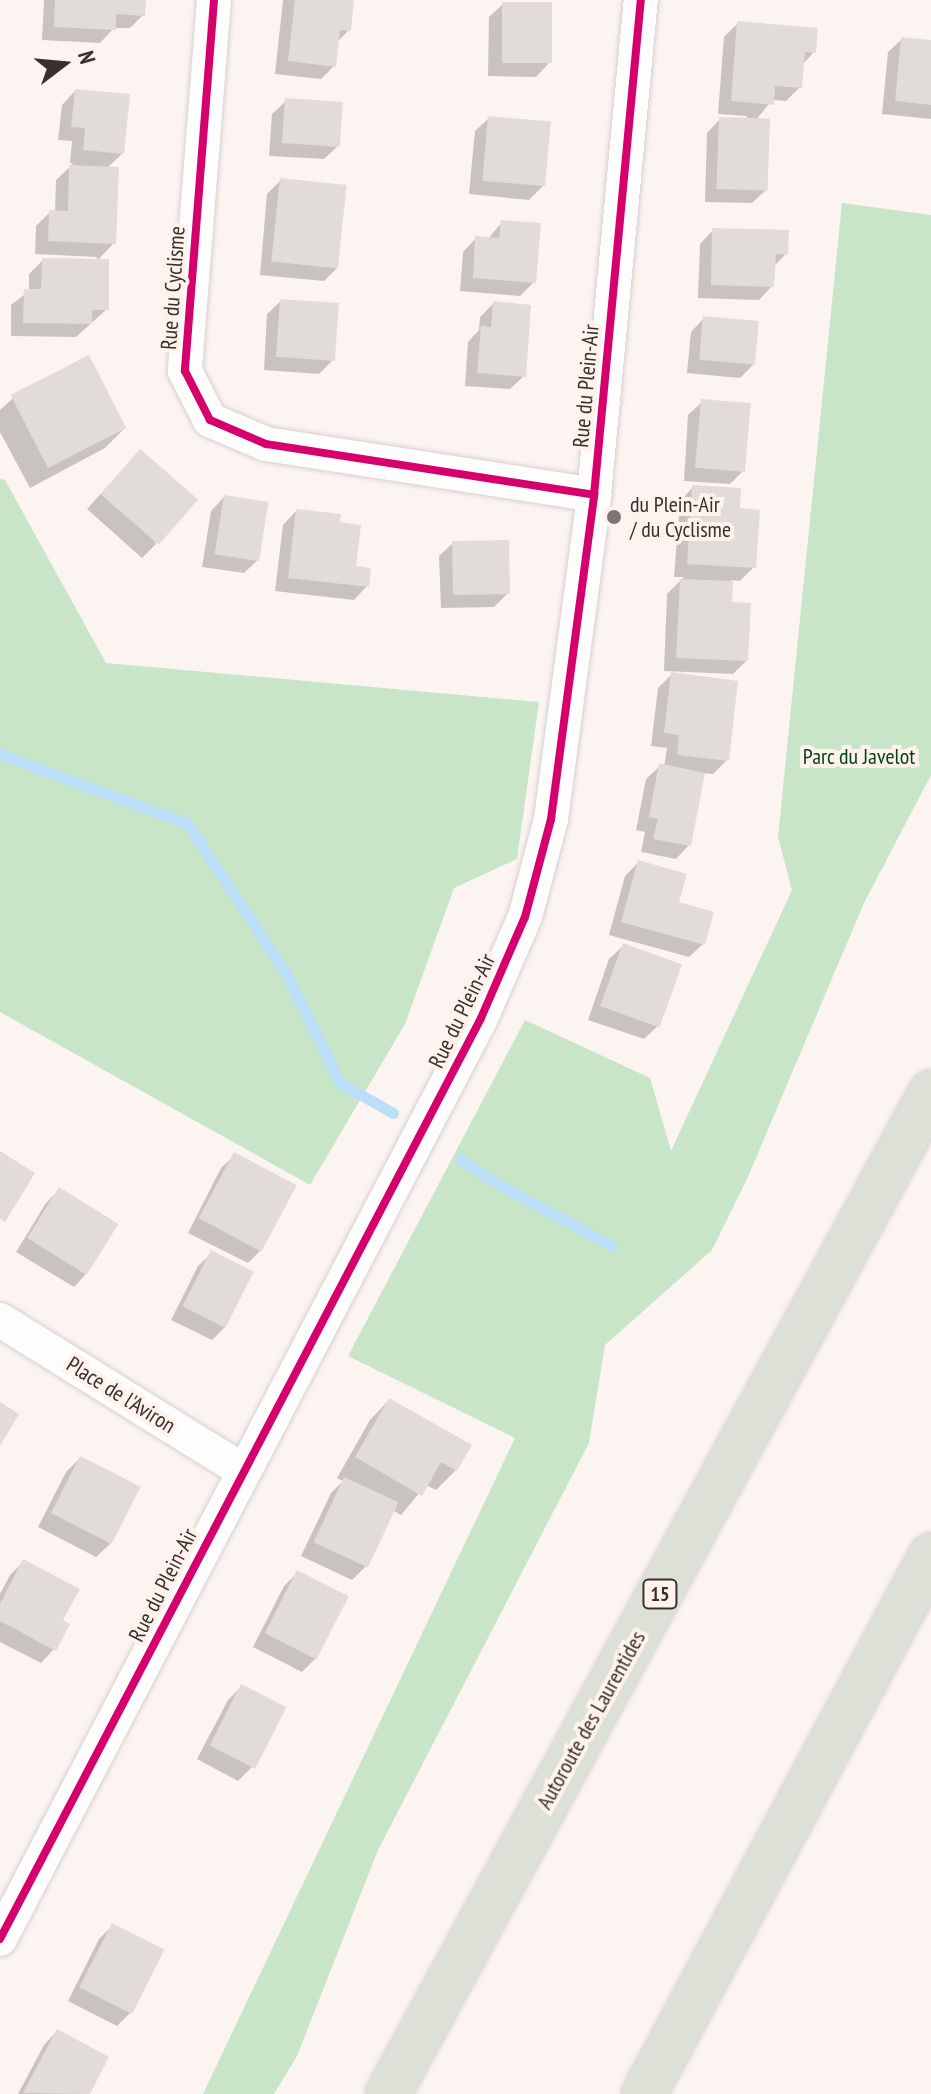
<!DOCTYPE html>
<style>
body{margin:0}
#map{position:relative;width:931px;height:2094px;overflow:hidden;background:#fbf4f1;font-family:"PT Sans Narrow",sans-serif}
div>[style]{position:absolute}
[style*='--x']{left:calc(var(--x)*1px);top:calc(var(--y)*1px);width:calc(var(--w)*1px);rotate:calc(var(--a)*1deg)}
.green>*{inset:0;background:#c8e5c7}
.shadow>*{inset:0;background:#0003}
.stream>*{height:11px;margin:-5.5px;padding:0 5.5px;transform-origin:5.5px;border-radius:5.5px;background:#bbdef9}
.building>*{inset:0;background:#e1dcd8;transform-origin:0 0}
.roads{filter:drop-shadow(0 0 2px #d6d0cd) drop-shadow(0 0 2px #d6d0cd)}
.minor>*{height:34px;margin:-17px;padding:0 17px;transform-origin:17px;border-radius:17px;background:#fefdfd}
.motorway>*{height:44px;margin:-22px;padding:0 22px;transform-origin:22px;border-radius:22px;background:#dce0d7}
.cycleway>*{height:8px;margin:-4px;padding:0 4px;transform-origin:4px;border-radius:4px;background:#d6006c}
.dots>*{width:22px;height:22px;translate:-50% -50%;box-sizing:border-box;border:4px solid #fff2ed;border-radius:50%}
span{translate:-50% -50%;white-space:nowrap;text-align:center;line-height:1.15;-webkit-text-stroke:8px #fff2ed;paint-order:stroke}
.shield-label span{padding:2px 6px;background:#fff2ed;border:2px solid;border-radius:6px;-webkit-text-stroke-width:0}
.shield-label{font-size:20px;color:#37312e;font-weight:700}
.street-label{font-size:22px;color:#37312e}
.poi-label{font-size:22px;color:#37312e}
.left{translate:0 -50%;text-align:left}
.park-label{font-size:22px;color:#004615}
.north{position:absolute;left:24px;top:24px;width:80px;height:80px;-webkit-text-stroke:6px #fff2ed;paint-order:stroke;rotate:74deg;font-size:22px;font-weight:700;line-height:32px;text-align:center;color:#37312e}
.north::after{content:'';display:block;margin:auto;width:28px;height:36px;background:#37312e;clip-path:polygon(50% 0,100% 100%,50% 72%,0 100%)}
</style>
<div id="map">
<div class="green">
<i style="clip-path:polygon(842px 203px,931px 215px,931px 775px,864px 903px,747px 1179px,712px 1250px,605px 1345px,589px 1443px,378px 1850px,297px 2056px,274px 2094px,203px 2094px,515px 1438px,348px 1356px,525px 1020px,650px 1078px,671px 1151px,792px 890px,778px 837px)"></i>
<i style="clip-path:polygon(0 479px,5px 480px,106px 663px,539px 702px,517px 859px,454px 888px,405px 1024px,310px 1185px,0 1012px)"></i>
</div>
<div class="shadow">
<i style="clip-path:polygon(144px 0,143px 15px,130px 28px,114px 28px,100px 43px,42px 40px,44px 0)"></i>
<i style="clip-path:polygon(283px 0,352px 0,349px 30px,337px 42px,334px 66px,321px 79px,275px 74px)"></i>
<i style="clip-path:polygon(503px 4px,549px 63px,536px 77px,488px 76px,489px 17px)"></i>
<i style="clip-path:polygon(738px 23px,814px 52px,802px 65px,800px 87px,786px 101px,772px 100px,756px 120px,766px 190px,752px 203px,705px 202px,707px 133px,720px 119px,747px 120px,747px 116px,718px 114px,724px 37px)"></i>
<i style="clip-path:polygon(902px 39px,931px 42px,931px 119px,882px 114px,888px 52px)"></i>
<i style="clip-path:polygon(75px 91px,123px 153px,107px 168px,114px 243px,97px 261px,107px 309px,76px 337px,11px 336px,11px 305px,29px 291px,29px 274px,43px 260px,96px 261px,97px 257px,35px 254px,36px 226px,50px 212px,55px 213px,56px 180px,73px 164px,70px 163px,72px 141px,58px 140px,62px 105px)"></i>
<i style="clip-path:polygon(286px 101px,338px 146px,324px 159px,269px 156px,272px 114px)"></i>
<i style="clip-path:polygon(489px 118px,543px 186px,529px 200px,469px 194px,475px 131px)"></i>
<i style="clip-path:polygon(280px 181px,337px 268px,324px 281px,260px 275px,267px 194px)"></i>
<i style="clip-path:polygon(502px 222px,534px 282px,520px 296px,460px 291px,463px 252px,476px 238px,488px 239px)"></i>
<i style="clip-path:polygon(713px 230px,786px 254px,773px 267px,772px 286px,759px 300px,698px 298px,700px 244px)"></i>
<i style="clip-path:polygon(281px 301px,333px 360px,319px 374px,264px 370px,267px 314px)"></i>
<i style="clip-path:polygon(494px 303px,524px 376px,510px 389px,465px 386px,468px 342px,479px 330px,480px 317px)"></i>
<i style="clip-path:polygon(704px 318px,753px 365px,740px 378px,687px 373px,691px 332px)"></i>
<i style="clip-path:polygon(13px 398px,125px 428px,105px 448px,30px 488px,0 432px,0 410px)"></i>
<i style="clip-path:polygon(702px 402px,744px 470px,730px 484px,684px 481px,688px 415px)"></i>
<i style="clip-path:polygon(127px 465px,156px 544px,142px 558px,87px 509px)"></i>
<i style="clip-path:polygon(693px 487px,738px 510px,754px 567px,740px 581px,731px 580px,730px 604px,747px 660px,733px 674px,664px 671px,667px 594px,684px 577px,674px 577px,680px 501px)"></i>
<i style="clip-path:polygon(224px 497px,258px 560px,244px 573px,202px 567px,211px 511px)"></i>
<i style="clip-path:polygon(296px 511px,338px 524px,354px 568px,367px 586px,354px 600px,275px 591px,283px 525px)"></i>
<i style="clip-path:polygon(453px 543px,508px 593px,494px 607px,441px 608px,439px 556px)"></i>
<i style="clip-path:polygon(672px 674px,727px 760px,713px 774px,703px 773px,689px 845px,676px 859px,641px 852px,645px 832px,636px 830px,646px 779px,660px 766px,664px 767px,667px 748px,651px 746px,658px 688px)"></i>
<i style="clip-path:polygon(638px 863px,677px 904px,703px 944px,689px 957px,609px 935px,625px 876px)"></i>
<i style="clip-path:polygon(623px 946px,658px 1026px,644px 1039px,588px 1020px,609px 959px)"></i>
<i style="clip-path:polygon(235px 1155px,261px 1250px,248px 1263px,188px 1233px,221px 1168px)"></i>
<i style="clip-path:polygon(59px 1190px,117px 1225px,87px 1273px,74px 1287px,16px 1252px,46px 1203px)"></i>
<i style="clip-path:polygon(212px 1253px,252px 1272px,226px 1326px,212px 1340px,171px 1320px,198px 1266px)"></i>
<i style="clip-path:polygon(389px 1400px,469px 1446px,456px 1470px,436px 1490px,426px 1485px,401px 1515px,392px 1510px,366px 1566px,352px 1580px,301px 1556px,331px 1493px,343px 1481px,337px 1478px,370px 1420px)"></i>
<i style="clip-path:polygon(80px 1458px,110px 1544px,96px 1557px,38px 1527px,66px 1472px)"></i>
<i style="clip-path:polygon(23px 1562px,60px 1621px,54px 1649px,41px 1663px,0 1642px,0 1594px,10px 1575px)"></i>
<i style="clip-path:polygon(298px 1572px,316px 1658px,302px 1672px,253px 1647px,284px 1586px)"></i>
<i style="clip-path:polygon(242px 1686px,283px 1708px,252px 1767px,238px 1781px,197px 1759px,228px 1700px)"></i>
<i style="clip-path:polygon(112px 1926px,162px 1951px,131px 2012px,117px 2026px,68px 2001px,99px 1939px)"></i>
<i style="clip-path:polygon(57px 2031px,107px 2058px,88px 2094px,18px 2094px,44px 2045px)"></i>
</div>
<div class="stream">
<i style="--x:0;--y:754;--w:199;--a:20.3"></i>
<i style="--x:187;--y:823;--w:182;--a:56.7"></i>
<i style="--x:287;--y:975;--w:120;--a:63.9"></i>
<i style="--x:340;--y:1083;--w:61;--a:29.5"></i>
<i style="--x:460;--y:1159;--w:45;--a:33.3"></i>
<i style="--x:498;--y:1184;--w:130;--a:28.5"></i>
</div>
<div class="building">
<i style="clip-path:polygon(55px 0,146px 0,145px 16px,116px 14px,116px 30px,54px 27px)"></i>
<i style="clip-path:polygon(295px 0,354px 0,351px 31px,340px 30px,336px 67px,288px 61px)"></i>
<i style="left:502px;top:2px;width:50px;height:61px"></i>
<i style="clip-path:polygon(737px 21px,818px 28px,816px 53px,805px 52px,802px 88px,775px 86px,774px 105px,731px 101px)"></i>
<i style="clip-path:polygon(901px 37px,931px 40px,931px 105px,895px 101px)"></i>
<i style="clip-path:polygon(75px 89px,130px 94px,124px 154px,83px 150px,85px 128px,71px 127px)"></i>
<i style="left:285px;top:98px;width:58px;height:45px;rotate:4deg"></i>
<i style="left:488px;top:116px;width:63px;height:65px;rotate:5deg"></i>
<i style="left:719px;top:117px;width:51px;height:72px;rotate:2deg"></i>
<i style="clip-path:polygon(69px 165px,119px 167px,116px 244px,48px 241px,49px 210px,68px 211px)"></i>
<i style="left:280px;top:178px;width:67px;height:84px;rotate:6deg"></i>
<i style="clip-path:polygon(501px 220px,541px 223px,536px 283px,473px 278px,475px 236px,499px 238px)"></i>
<i style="clip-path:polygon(712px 228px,789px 230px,788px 255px,776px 254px,774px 287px,711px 285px)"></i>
<i style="clip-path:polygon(42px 258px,109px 259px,109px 310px,92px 310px,92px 324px,23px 323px,24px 289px,41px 289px)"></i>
<i style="left:280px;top:299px;width:59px;height:58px;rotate:4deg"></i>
<i style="clip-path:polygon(493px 301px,531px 305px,526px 377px,477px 373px,481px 326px,491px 327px)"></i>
<i style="left:703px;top:316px;width:56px;height:44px;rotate:5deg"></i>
<i style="left:89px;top:355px;width:82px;height:88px;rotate:63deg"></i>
<i style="left:701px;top:399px;width:50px;height:69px;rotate:5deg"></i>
<i style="left:140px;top:449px;width:77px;height:60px;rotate:41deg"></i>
<i style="clip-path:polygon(692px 485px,741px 488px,740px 508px,760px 510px,756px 568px,687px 564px)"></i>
<i style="left:224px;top:495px;width:45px;height:60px;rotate:9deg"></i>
<i style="clip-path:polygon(296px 509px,341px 514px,340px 522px,361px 525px,356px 566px,371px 568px,369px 587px,288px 578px)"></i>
<i style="left:509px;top:540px;width:54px;height:57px;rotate:89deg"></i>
<i style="clip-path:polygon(680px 579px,733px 581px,732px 602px,751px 603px,748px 661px,676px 658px)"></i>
<i style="clip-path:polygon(671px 672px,738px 681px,729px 761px,677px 755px,679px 735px,664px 733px)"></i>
<i style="clip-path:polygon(659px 763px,705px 773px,691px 846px,653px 839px,658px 819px,649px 817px)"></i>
<i style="clip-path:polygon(638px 860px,687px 874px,679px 902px,714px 912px,705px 945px,621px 922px)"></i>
<i style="left:623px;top:943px;width:63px;height:67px;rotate:20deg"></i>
<i style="clip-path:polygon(0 1151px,35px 1173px,5px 1222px,0 1219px)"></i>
<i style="left:234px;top:1152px;width:71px;height:75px;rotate:28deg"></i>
<i style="left:59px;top:1187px;width:70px;height:60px;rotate:32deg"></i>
<i style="left:211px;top:1250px;width:48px;height:63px;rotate:27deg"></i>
<i style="clip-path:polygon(389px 1398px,472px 1445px,457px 1471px,441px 1462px,422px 1496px,355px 1457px)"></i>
<i style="clip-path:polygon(0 1402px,19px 1414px,0 1446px)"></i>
<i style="left:80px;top:1456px;width:68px;height:64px;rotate:27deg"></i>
<i style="left:344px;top:1477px;width:60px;height:72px;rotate:25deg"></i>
<i style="clip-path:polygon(23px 1559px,80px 1589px,63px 1620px,70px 1624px,56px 1651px,0 1621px,0 1604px)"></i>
<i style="left:297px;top:1570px;width:58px;height:71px;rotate:27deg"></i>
<i style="left:241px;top:1684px;width:51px;height:69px;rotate:27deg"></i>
<i style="left:112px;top:1923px;width:59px;height:72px;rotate:27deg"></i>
<i style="clip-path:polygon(57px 2029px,109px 2057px,90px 2094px,23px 2093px)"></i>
</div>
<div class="roads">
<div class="minor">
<i style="--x:214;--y:0;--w:372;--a:94.5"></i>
<i style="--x:185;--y:371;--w:55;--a:63"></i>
<i style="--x:210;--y:420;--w:61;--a:23.2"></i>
<i style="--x:266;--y:444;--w:332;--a:8.8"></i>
<i style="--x:0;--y:1320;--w:285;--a:31.8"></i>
<i style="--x:0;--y:1939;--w:1039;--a:-62.42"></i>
<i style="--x:481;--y:1018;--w:110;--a:-66.5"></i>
<i style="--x:525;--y:917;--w:101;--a:-75.1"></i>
<i style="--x:551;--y:819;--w:327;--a:-82.4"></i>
<i style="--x:594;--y:495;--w:497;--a:-84.6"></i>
</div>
<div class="motorway">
<i style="--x:388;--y:2094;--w:1139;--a:-61.52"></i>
<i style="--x:644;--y:2094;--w:610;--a:-61.92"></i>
</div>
</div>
<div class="cycleway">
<i style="--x:214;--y:0;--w:372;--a:94.5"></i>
<i style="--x:185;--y:371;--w:55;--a:63"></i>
<i style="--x:210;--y:420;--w:61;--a:23.2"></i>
<i style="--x:266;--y:444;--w:332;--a:8.8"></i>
<i style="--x:0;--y:1939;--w:1039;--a:-62.42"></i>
<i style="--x:481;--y:1018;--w:110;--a:-66.5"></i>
<i style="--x:525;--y:917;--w:101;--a:-75.1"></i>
<i style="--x:551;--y:819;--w:327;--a:-82.4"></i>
<i style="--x:594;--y:495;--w:497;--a:-84.6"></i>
</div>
<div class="dots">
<i style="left:614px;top:517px;background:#7c7572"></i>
</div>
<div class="shield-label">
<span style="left:660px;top:1594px">15</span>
</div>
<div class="street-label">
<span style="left:173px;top:288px;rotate:-86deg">Rue du Cyclisme</span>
<span style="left:586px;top:386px;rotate:-85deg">Rue du Plein-Air</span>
<span style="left:462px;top:1011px;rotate:-64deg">Rue du Plein-Air</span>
<span style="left:121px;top:1395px;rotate:32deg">Place de l'Aviron</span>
<span style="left:163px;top:1585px;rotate:-63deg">Rue du Plein-Air</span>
<span style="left:591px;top:1720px;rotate:-61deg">Autoroute des Laurentides</span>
</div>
<div class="poi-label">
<span class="left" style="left:630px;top:517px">du Plein-Air<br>/ du Cyclisme</span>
</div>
<div class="park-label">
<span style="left:859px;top:757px">Parc du Javelot</span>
</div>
<div class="north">N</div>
</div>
